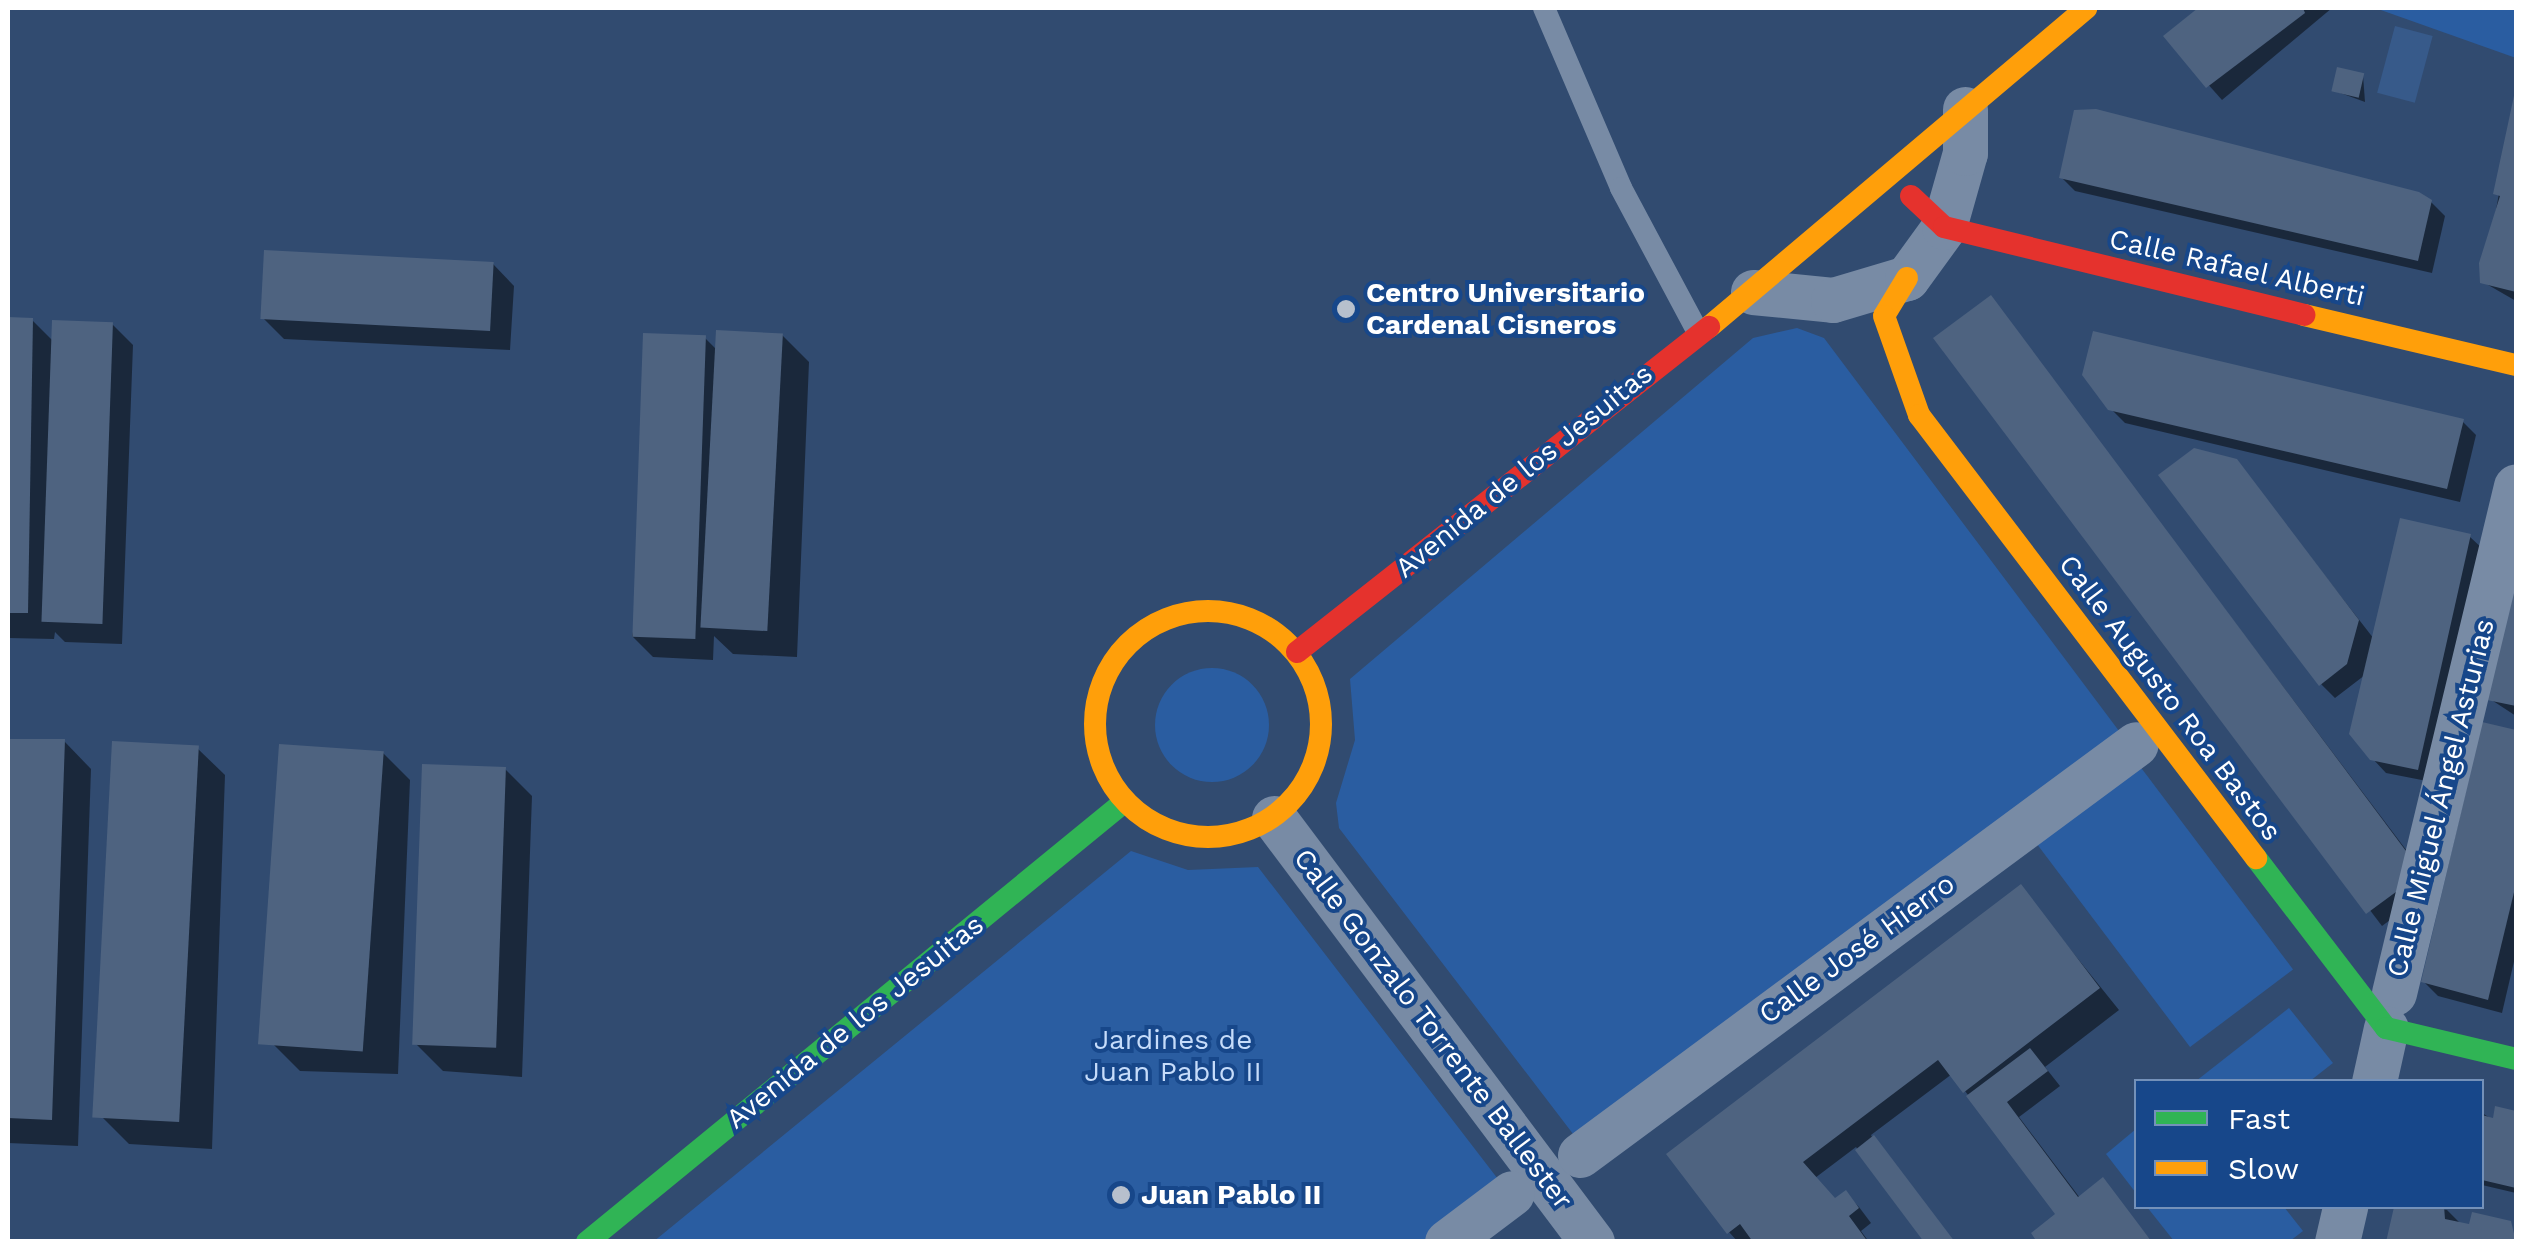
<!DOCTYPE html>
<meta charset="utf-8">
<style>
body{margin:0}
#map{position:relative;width:2524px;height:1249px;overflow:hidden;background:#314b70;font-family:"Work Sans",sans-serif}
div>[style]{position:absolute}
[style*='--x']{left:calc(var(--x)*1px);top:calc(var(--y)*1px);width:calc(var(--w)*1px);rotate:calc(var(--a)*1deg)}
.green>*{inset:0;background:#2a5da1;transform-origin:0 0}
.round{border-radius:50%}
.water>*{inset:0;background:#375a8a;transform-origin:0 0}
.shadow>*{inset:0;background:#0007}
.building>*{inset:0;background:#4e6380;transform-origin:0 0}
.lane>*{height:22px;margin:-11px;padding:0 11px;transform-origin:11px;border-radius:11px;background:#788ba5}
.street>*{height:45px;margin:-22.5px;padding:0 22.5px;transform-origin:22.5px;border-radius:22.5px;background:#788ba5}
.fast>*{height:22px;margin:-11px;padding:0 11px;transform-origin:11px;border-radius:11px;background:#30b455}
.slow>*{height:22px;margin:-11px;padding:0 11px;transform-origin:11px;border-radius:11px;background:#ff9f0a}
.slow>.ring{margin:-11px;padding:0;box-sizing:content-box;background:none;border:22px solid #ff9f0a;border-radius:50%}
.jam>*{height:22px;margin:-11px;padding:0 11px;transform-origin:11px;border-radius:11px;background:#e5322d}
.dots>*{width:28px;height:28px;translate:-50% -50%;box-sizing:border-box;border:5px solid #17478a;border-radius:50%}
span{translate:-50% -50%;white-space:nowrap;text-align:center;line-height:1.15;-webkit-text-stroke:8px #17478a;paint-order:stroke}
.street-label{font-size:28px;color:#fff}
.poi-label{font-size:28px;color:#fff;font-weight:700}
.left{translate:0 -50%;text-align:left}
.park-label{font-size:28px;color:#c6dcfa}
.frame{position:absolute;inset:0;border:10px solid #fff;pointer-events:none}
.legend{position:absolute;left:2134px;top:1079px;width:350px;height:130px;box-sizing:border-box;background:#17478a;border:2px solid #7491b9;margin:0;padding:12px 18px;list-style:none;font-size:30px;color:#fff}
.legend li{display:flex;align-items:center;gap:20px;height:50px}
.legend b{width:50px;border:2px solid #7491b9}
</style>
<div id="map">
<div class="green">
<i style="clip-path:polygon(2516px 8px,2516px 58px,2378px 9px,2379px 8px)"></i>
<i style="clip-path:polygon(1797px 328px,1824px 338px,2125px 739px,1583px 1147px,1339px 828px,1336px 803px,1355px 740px,1350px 679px,1753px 338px)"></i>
<i class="round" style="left:1155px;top:668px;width:114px;height:114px"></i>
<i style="left:2139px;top:765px;width:256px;height:129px;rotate:53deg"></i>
<i style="clip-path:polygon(1131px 851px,1188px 870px,1258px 867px,1501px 1183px,1422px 1241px,653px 1242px)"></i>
<i style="clip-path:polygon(2289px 1008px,2333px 1063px,2310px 1081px,2196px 1081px)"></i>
<i style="clip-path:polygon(2136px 1129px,2136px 1193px,2106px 1154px)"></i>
<i style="clip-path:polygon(2147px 1207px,2284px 1207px,2303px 1231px,2290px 1241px,2174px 1241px)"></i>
</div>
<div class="water">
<i style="left:2395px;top:26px;width:39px;height:69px;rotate:15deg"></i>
</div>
<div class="shadow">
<i style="clip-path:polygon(2201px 8px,2332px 8px,2222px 100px,2166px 37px)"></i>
<i style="clip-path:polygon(2363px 75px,2365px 102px,2335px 91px)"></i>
<i style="clip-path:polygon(2516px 99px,2516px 301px,2483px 282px)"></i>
<i style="clip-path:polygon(2061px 177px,2431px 202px,2445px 216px,2432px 273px,2075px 191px)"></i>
<i style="clip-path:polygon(493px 264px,514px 286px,510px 350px,284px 339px,263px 318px)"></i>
<i style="clip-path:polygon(1990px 298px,2419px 867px,2413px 903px,2382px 926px,1936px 339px)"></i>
<i style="clip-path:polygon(8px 320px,32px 320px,54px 342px,112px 324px,133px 345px,122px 644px,65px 642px,55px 632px,54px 639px,8px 638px)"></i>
<i style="clip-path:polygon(782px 335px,809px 362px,797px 657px,733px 654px,714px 636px,713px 660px,653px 657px,632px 636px,705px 338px,717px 350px)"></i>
<i style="clip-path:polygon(2110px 408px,2462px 421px,2476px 435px,2460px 502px,2125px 423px)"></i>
<i style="clip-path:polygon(2235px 460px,2374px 639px,2469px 536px,2484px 550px,2432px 782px,2386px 773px,2372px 758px,2365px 675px,2335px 698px,2321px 684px)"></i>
<i style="clip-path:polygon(2516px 577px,2516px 716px,2490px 699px)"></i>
<i style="clip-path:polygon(2484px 725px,2516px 732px,2516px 953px,2502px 1013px,2438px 996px,2423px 981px)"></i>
<i style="clip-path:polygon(8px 741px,64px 741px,91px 769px,78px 1146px,8px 1143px)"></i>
<i style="clip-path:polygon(197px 748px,225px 775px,212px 1149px,129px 1144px,102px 1117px)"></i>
<i style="clip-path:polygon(383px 753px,410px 780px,398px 1074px,300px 1071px,273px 1044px)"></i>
<i style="clip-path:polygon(505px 769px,532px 796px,522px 1077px,443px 1071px,416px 1044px)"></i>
<i style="clip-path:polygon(2021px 888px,2119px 1010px,2045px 1067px,2060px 1086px,2019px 1117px,2080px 1198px,2103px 1181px,2152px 1242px,2041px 1242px,2059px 1214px,1952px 1074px,1871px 1135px,1927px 1242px,1856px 1147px,1815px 1178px,1836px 1200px,1845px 1193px,1859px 1207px,1871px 1223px,1861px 1231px,1869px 1242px,1738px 1242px,1729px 1232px)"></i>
<i style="clip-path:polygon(2497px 1109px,2516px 1113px,2516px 1193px,2482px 1185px,2482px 1113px,2495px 1121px)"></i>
<i style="clip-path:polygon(2410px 1206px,2447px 1210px,2462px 1225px,2510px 1223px,2516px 1242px,2389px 1242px)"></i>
</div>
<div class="building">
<i style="clip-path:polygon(2198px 8px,2303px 8px,2305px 13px,2206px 88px,2163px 36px)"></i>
<i style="left:2337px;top:67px;width:28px;height:25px;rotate:13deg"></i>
<i style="clip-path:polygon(2515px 91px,2516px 91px,2516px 292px,2480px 283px,2479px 263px,2500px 196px,2493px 194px)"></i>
<i style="clip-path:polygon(2096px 109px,2419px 192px,2432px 200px,2418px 261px,2059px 178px,2074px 110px)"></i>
<i style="left:264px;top:250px;width:230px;height:69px;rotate:3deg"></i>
<i style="clip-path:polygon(1991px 295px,2406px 851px,2400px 889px,2366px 914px,1933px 338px)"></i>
<i style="clip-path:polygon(8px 317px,33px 318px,28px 613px,8px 613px)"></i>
<i style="left:52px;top:320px;width:61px;height:302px;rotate:2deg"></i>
<i style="left:716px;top:330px;width:67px;height:298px;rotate:3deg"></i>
<i style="clip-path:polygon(2093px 331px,2464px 419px,2447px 489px,2108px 410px,2082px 375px)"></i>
<i style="left:643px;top:333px;width:63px;height:304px;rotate:2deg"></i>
<i style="clip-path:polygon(2194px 448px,2237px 459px,2359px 620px,2347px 664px,2319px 686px,2158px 475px)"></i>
<i style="clip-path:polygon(2400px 518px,2471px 534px,2418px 770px,2370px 760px,2349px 734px)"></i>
<i style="clip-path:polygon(2516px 573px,2516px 706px,2487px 700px)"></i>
<i style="clip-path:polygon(2482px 722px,2516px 730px,2516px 884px,2488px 1000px,2421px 982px)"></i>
<i style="clip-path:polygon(8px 739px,65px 739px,52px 1120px,8px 1118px)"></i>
<i style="left:112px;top:741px;width:87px;height:377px;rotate:3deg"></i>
<i style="left:279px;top:744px;width:105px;height:301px;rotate:4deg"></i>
<i style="left:422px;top:764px;width:84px;height:281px;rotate:2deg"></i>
<i style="clip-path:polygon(2021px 884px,2100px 988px,1963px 1093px,1938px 1060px,1803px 1162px,1835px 1198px,1846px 1190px,1859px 1208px,1849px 1216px,1868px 1242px,1753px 1242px,1740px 1224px,1727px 1234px,1666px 1154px)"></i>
<i style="clip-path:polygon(2030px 1048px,2048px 1071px,2007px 1102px,2078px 1197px,2103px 1177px,2152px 1242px,2037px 1242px,2031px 1233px,2055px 1214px,1966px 1096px)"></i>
<i style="clip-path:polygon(2495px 1106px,2516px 1111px,2516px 1188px,2482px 1180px,2482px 1115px,2493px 1118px)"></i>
<i style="clip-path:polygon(1874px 1135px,1955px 1242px,1924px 1242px,1855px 1150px)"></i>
<i style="clip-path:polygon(2444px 1206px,2445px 1219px,2469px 1224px,2472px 1212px,2511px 1221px,2516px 1242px,2386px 1242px,2394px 1207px)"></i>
</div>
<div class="lane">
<i style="--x:1544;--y:8;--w:196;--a:66.8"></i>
<i style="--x:1621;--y:188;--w:163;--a:61.9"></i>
</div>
<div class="street">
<i style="--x:1753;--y:292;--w:80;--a:5.7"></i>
<i style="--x:1833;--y:300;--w:77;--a:-16.6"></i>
<i style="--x:1907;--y:278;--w:63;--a:-54"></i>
<i style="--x:1944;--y:227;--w:77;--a:-74.2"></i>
<i style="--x:1965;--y:153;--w:44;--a:-90"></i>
<i style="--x:1274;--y:818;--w:530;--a:53.13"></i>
<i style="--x:2394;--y:993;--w:521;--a:-76.47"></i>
<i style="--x:2374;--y:1082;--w:55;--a:-77.5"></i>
<i style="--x:1580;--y:1155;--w:691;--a:-36.47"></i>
<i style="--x:1447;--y:1242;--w:81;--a:-37"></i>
<i style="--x:2337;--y:1242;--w:37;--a:-77"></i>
</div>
<div class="fast">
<i style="--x:2256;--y:858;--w:214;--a:52.6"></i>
<i style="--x:2386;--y:1028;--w:134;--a:13.4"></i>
<i style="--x:587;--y:1242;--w:694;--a:-39.33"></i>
</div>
<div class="slow">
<i style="--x:1907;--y:278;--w:44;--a:121.2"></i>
<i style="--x:1884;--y:316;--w:105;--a:70.5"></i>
<i style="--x:1919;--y:415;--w:557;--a:52.74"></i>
<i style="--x:2304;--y:315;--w:218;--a:13.3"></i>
<i style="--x:1709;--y:327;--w:494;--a:-40.2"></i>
<i class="ring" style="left:1095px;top:611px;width:204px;height:204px"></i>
</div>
<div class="jam">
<i style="--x:1911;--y:196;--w:45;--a:43.2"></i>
<i style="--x:1944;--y:227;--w:371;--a:13.7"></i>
<i style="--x:1297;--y:652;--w:525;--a:-38.27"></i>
</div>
<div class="dots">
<i style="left:1346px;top:309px;background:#b7c0cd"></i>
<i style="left:1121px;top:1195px;background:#b7c0cd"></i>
</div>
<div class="street-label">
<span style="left:2237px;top:268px;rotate:13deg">Calle Rafael Alberti</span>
<span style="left:1524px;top:471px;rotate:-39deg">Avenida de los Jesuitas</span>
<span style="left:2170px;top:698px;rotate:53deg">Calle Augusto Roa Bastos</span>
<span style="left:2441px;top:798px;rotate:-76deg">Calle Miguel Ángel Asturias</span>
<span style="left:1857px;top:949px;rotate:-36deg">Calle José Hierro</span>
<span style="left:855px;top:1022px;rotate:-39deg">Avenida de los Jesuitas</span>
<span style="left:1433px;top:1029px;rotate:53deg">Calle Gonzalo Torrente Ballester</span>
</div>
<div class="poi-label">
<span class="left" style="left:1366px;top:309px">Centro Universitario<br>Cardenal Cisneros</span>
<span class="left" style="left:1141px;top:1195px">Juan Pablo II</span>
</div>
<div class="park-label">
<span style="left:1173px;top:1056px">Jardines de<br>Juan Pablo II</span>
</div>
<div class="frame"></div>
<ul class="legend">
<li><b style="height:12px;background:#30b455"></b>Fast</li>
<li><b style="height:12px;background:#ff9f0a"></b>Slow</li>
</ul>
</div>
